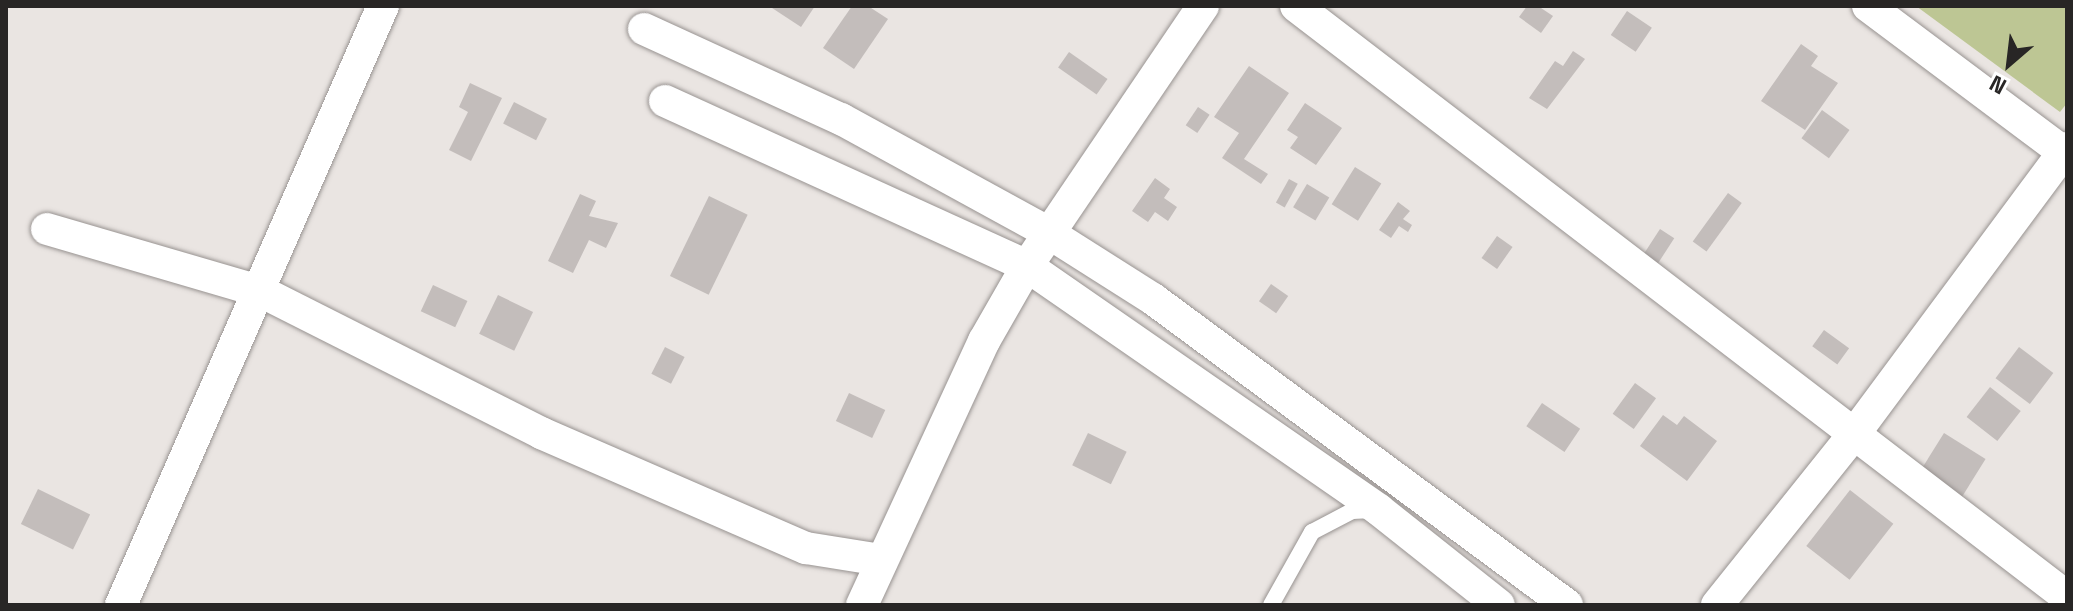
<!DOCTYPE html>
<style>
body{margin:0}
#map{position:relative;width:2073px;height:611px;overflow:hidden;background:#eae5e2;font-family:"Space Grotesk",sans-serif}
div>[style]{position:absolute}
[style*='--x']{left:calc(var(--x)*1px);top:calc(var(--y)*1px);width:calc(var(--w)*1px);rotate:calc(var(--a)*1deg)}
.green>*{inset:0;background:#bdc694}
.building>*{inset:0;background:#c3bdbb;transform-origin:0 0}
.roads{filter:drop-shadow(0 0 2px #989391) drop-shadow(0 0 2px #989391)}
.lane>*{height:16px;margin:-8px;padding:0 8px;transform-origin:8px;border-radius:8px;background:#fff}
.street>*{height:32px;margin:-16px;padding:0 16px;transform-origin:16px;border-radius:16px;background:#fff}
span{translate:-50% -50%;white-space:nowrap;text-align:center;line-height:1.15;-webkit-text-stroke:8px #fff;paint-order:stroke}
.frame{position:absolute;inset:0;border:8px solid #282625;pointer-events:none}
.north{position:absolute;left:1969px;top:24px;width:80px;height:80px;-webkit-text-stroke:6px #fff;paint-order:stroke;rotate:208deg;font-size:22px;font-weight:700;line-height:32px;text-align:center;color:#282625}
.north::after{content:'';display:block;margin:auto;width:28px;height:36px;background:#282625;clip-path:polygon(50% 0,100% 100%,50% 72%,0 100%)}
</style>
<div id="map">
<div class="green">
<i style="clip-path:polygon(1916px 6px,2067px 6px,2067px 103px,2060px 112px)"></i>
</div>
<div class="building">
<i style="clip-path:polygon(769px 6px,815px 6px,801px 27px)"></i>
<i style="clip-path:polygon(852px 6px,868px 6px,888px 19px,854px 69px,823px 48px)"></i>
<i style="clip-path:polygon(1527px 6px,1538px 6px,1553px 16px,1541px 33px,1519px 17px)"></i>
<i style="left:1627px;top:11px;width:30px;height:29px;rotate:34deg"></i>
<i style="clip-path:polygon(1801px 44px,1818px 56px,1811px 66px,1838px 83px,1805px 130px,1761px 101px)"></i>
<i style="clip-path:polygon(1573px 51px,1585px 59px,1547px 109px,1529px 98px,1555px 61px,1563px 66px)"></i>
<i style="left:1069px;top:52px;width:47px;height:19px;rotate:35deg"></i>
<i style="clip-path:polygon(1249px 66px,1289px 93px,1244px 159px,1268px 174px,1261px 184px,1222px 158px,1239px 133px,1214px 117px)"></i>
<i style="clip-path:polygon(470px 83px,502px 98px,471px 161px,449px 150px,468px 112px,459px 107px)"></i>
<i style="left:514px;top:102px;width:37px;height:24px;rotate:27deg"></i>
<i style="clip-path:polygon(1305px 103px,1342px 128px,1316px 165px,1290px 148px,1298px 137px,1287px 130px)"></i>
<i style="left:1198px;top:107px;width:14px;height:22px;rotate:34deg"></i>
<i style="left:1822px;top:110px;width:34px;height:35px;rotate:36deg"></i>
<i style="left:1355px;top:167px;width:31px;height:44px;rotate:32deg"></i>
<i style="clip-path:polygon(1155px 178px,1170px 189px,1164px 198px,1177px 207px,1168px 221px,1155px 212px,1148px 222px,1132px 211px)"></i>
<i style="left:1289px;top:179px;width:10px;height:27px;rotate:29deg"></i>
<i style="left:1307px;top:184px;width:26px;height:27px;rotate:31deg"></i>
<i style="left:1728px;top:193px;width:17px;height:60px;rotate:36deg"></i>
<i style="clip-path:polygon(580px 194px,596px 201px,589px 216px,618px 223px,606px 248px,589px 240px,573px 273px,548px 261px)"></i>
<i style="left:709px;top:196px;width:43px;height:89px;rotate:26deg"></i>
<i style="clip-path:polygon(1398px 202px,1410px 211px,1403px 219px,1412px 225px,1408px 232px,1399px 226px,1391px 238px,1379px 230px)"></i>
<i style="left:1660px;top:229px;width:17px;height:31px;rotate:33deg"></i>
<i style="left:1497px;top:236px;width:19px;height:27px;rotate:35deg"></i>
<i style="left:1271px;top:284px;width:21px;height:21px;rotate:35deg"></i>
<i style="left:433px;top:285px;width:38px;height:29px;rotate:25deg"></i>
<i style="left:498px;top:295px;width:39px;height:43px;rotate:26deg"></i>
<i style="left:1824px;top:330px;width:31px;height:20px;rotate:36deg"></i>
<i style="left:665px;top:347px;width:22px;height:30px;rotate:27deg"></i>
<i style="left:2019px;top:347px;width:43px;height:39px;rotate:37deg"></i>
<i style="left:1635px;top:383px;width:26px;height:38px;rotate:36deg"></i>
<i style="left:1990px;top:387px;width:39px;height:38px;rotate:38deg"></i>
<i style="left:849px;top:393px;width:40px;height:31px;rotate:25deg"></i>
<i style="left:1542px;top:403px;width:46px;height:28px;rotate:34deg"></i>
<i style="clip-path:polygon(1663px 415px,1677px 425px,1684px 416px,1717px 441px,1687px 481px,1640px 446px)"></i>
<i style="left:1088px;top:433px;width:43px;height:36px;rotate:26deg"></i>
<i style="left:1944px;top:433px;width:49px;height:45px;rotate:32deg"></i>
<i style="left:38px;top:489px;width:58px;height:39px;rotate:26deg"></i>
<i style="left:1850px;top:490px;width:55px;height:71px;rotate:38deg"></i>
</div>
<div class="roads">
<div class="lane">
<i style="--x:1271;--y:605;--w:84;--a:-60.7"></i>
<i style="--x:1312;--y:532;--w:45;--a:-27.7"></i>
<i style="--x:1352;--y:511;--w:21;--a:-3"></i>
</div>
<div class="street">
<i style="--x:1296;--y:6;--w:971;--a:37.47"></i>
<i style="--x:1868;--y:6;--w:249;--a:36.8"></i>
<i style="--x:644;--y:29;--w:217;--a:24.6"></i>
<i style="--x:841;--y:119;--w:237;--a:28.7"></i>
<i style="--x:1049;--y:233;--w:123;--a:32.4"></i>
<i style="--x:1153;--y:299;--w:515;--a:36.47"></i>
<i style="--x:665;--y:101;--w:398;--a:24.5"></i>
<i style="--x:1027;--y:266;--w:314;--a:-55.9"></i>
<i style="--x:47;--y:229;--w:224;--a:16.3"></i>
<i style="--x:262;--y:292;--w:313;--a:26.8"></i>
<i style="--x:541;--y:433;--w:289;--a:23.5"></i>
<i style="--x:806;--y:548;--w:76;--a:9.1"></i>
<i style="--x:121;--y:605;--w:654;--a:-66.38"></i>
<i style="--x:862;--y:605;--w:291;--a:-65.2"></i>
<i style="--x:984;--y:341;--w:86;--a:-60.2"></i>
<i style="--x:1027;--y:266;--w:428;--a:34.7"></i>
<i style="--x:1379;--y:510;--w:153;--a:38.4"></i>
<i style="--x:1717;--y:605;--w:221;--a:-51.3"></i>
<i style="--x:1855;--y:433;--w:355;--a:-53.4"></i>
</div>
</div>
<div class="frame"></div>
<div class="north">N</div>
</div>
